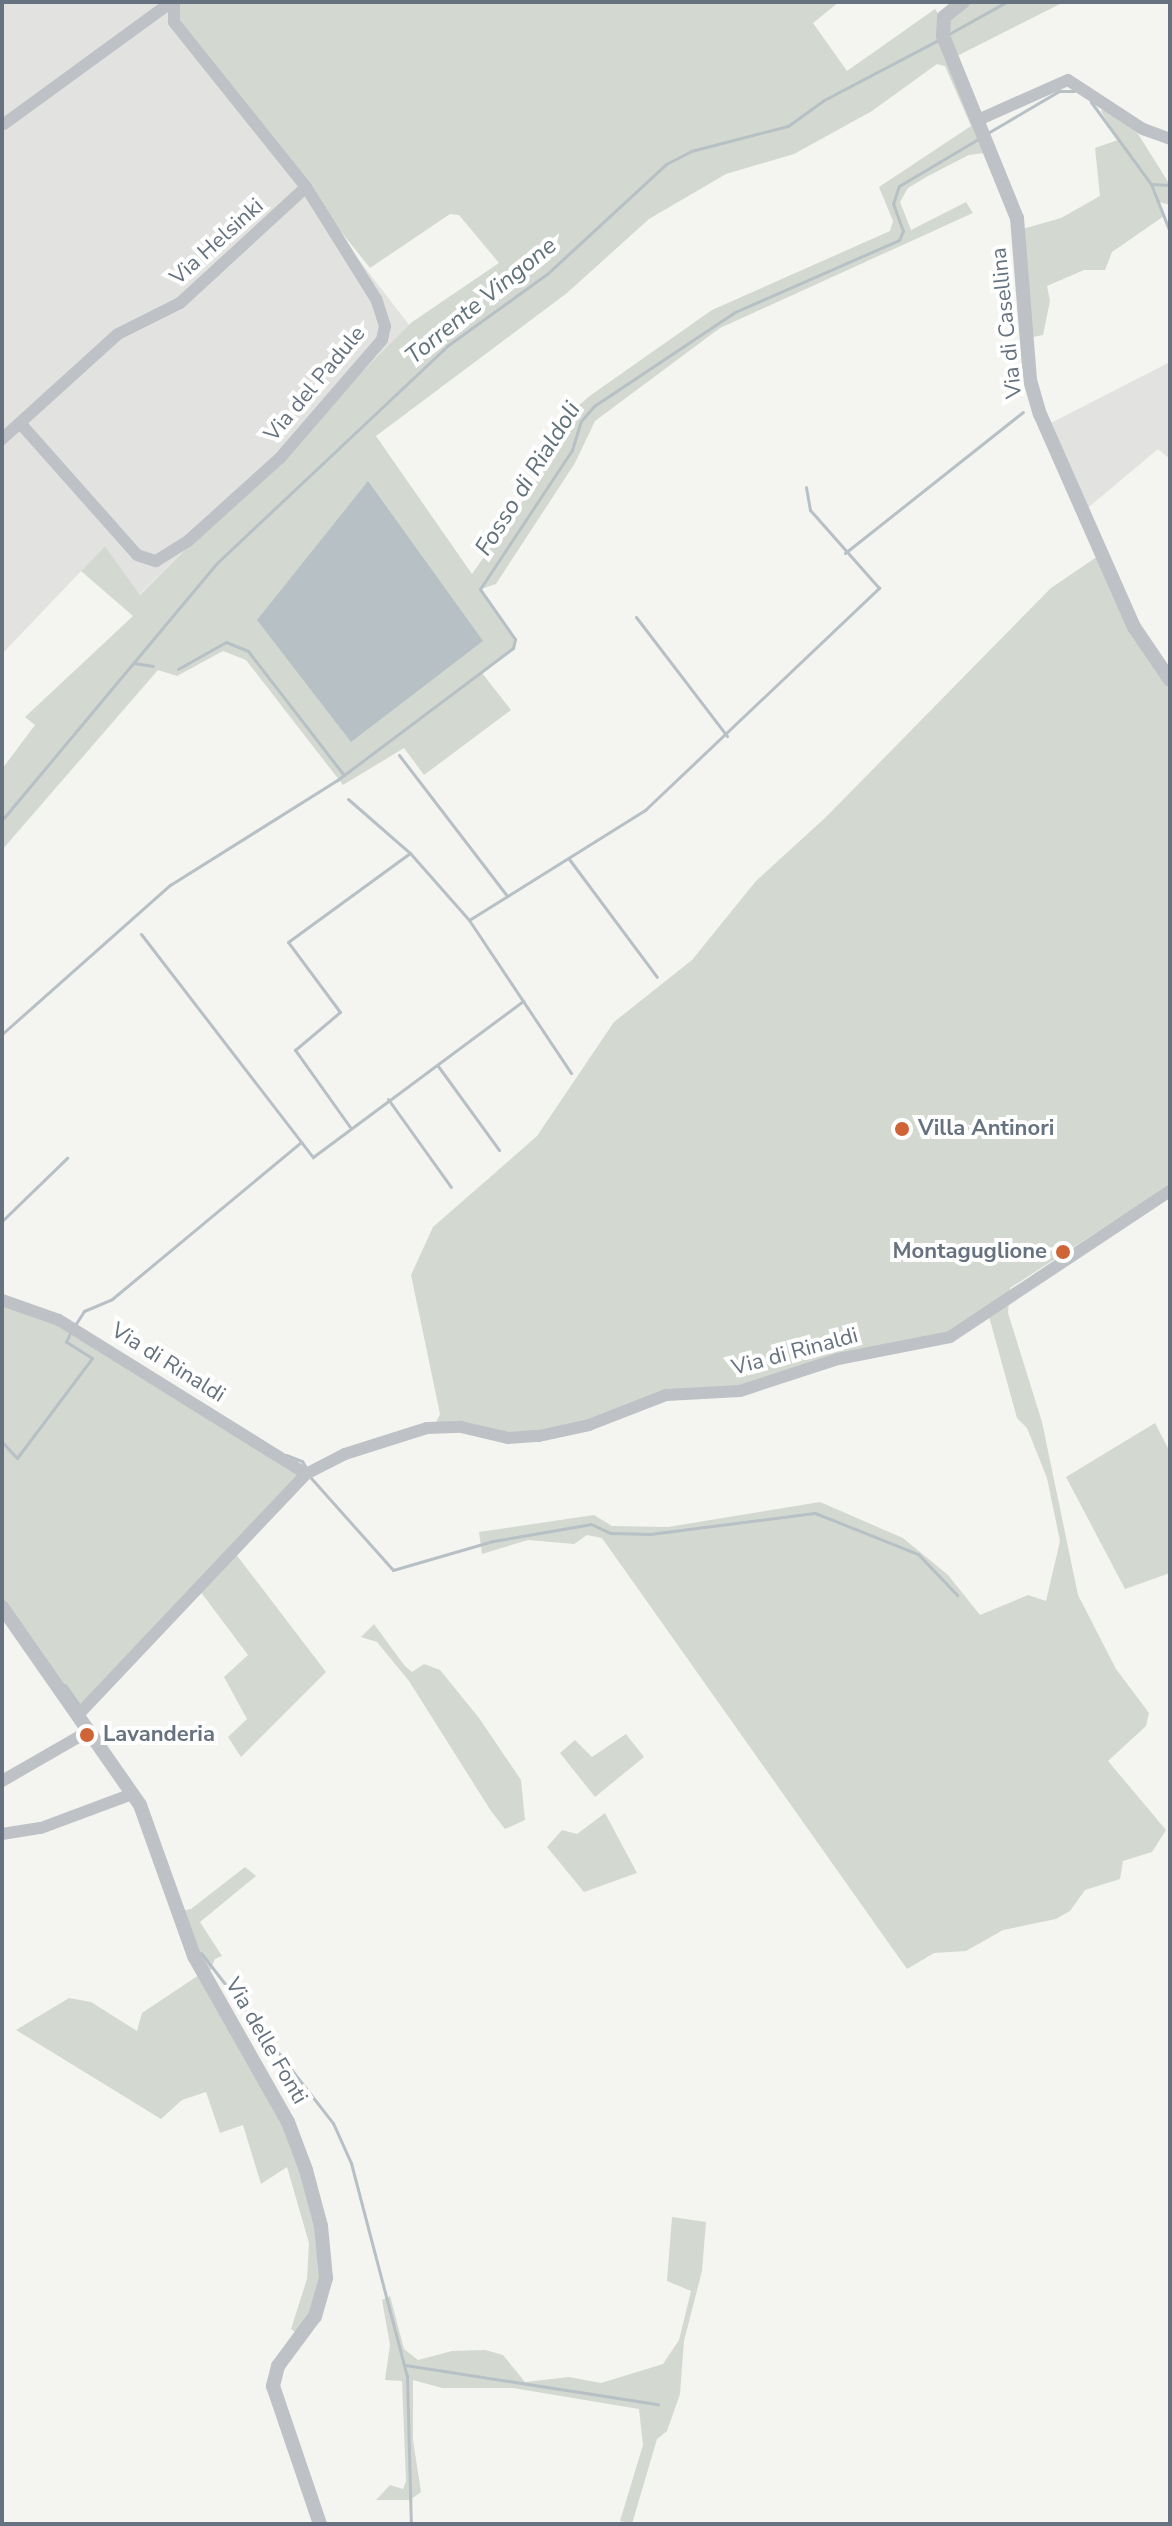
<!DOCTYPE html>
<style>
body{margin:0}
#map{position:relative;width:1172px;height:2526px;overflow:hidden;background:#f4f4f1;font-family:"Nunito Sans",sans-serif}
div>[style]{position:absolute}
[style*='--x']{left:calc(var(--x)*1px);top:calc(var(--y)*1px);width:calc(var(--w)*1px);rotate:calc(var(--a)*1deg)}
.built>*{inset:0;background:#e2e3e1}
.green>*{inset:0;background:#d3d9d1}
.water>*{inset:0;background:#b7c0c5}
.stream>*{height:3px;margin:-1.5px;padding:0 1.5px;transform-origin:1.5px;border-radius:1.5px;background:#b7c0c5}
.minor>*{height:12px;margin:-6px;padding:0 6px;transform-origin:6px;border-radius:6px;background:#bec1c5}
.tertiary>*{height:14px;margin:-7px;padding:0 7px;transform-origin:7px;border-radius:7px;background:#bec1c5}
.dots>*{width:22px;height:22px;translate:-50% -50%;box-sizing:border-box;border:4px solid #fff;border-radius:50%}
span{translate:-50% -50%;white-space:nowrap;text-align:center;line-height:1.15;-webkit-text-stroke:8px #fff;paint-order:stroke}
.street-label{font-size:22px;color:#66727f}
.poi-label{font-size:22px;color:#66727f;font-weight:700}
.left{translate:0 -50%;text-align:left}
.right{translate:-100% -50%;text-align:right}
.water-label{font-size:24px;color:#63737c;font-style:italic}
.frame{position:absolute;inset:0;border:4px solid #66727f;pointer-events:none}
</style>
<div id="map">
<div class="built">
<i style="clip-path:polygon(2px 2px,183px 2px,176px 6px,175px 22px,410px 326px,139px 595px,105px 546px,2px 654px)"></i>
<i style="clip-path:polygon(1170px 362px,1170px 459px,1158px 449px,1083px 512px,1045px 426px)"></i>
</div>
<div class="green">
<i style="clip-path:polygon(evenodd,183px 2px,839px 2px,813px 23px,847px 71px,935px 9px,943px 20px,963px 2px,1064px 2px,951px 59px,991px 152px,969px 155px,928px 176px,908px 188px,900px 202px,911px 230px,966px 202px,973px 213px,720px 328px,595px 421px,575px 463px,496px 584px,481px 589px,515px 639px,513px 648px,482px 673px,511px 710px,424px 775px,404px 748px,343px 785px,246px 660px,223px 651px,177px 676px,158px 670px,2px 850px,2px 769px,35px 725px,25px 717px,133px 616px,81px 571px,105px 546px,140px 595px,412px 322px,499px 263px,459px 215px,450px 214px,370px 268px,174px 22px,176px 6px,183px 2px,937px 64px,945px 66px,971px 126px,879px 187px,893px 221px,890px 231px,712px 310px,591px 395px,578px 406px,560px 448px,472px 574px,376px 436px,567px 293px,649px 219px,726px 174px,794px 154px,872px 111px,937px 64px)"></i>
<i style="clip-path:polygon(1110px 103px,1125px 113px,1170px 185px,1170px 205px,1159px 202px,1164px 216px,1112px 252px,1105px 270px,1084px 270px,1047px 286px,1050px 301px,1043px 335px,1028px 338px,1019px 230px,1061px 218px,1100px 196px,1095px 148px,1118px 140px,1101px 111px)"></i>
<i style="clip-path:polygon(1101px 554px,1170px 680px,1170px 1185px,1010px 1288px,1008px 1313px,1042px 1422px,1078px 1595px,1116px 1669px,1149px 1713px,1146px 1726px,1108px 1761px,1166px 1830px,1152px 1852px,1123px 1861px,1120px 1879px,1085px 1890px,1070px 1911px,1056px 1919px,1003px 1930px,966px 1951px,934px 1953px,907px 1969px,602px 1538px,587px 1535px,574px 1544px,528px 1540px,482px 1554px,479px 1532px,594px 1515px,612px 1526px,668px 1527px,820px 1502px,903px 1538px,948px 1575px,980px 1615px,1028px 1595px,1046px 1601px,1060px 1541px,1047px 1478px,1027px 1428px,1017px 1418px,988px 1313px,950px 1337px,838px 1359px,740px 1391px,685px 1392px,539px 1436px,434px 1427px,440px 1414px,411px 1275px,433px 1227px,537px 1136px,614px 1022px,692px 960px,756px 881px,826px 817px,1051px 588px)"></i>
<i style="clip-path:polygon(2px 1300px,59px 1320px,306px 1474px,235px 1553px,326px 1672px,241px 1757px,228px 1737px,247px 1719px,224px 1677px,248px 1655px,200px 1591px,78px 1715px,2px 1607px)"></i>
<i style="clip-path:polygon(1155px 1423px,1170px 1452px,1170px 1573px,1125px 1589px,1066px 1477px)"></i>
<i style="clip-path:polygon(374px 1624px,404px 1665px,412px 1672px,424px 1664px,440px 1670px,479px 1718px,521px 1780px,525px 1820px,505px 1829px,491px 1811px,409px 1681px,377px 1642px,361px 1637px)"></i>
<i style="clip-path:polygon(626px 1734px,644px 1757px,595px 1797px,560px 1753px,575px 1740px,592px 1757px)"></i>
<i style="clip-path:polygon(605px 1813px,637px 1873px,584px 1892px,547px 1847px,562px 1830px,577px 1834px)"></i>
<i style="clip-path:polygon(245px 1867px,256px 1876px,200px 1922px,222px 1956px,215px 1959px,206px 1981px,306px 2170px,326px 2278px,301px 2336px,291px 2329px,307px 2279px,309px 2243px,287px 2167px,261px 2184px,243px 2125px,220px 2133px,206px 2092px,182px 2100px,161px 2119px,16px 2030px,69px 1998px,91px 2002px,137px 2031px,142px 2013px,202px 1973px,176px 1912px,191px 1909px)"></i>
<i style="clip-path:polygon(672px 2217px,706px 2222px,702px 2271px,684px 2341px,680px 2394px,667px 2431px,657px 2439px,632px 2524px,620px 2521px,643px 2445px,639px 2409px,513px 2388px,442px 2388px,413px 2380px,413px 2440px,421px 2492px,410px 2500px,376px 2500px,390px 2485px,403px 2489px,406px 2481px,402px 2381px,385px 2380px,390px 2345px,382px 2300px,390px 2296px,404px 2349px,418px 2360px,452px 2351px,485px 2350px,503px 2355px,525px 2382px,569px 2377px,601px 2383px,663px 2364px,679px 2340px,691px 2291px,667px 2281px)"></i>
</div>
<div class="water">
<i style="clip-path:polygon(368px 481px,483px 641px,351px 742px,257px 620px)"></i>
</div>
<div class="stream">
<i style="--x:947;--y:35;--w:68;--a:-29.2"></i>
<i style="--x:1091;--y:102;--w:102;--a:53.8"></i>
<i style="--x:1151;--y:184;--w:52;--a:68.4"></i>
<i style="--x:986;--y:134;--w:85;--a:-30.5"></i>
<i style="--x:1059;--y:91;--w:15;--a:0"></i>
<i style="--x:1151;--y:184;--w:19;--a:3"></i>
<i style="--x:845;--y:553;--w:227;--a:-38.4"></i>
<i style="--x:636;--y:617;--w:150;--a:52.6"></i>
<i style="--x:134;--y:663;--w:19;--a:9"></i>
<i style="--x:178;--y:669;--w:55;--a:-29.4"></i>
<i style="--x:226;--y:642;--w:24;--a:22"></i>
<i style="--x:248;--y:651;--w:157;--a:52.3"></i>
<i style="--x:399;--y:755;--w:178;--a:52.5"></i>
<i style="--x:348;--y:799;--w:82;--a:41.1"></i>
<i style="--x:410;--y:853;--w:89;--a:48.6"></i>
<i style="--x:469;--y:920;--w:184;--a:56.3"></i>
<i style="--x:2;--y:820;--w:336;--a:-50.1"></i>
<i style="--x:218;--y:562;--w:315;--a:-43.3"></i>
<i style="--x:447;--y:346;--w:123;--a:-35.8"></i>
<i style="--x:547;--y:274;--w:162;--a:-42.7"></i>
<i style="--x:666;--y:164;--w:28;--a:-27"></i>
<i style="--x:691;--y:151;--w:100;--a:-14.5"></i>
<i style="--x:788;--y:126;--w:44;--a:-35.8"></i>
<i style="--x:824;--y:100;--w:131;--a:-27.7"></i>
<i style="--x:569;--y:859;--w:147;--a:53.3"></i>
<i style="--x:469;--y:920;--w:208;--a:-32"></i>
<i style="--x:645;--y:810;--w:323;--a:-43.5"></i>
<i style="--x:879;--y:588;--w:104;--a:-131.5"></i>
<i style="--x:810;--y:510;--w:23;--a:-100"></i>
<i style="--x:141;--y:934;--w:282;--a:52.4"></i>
<i style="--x:313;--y:1157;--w:262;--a:-36.6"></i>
<i style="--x:2;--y:1034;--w:225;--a:-41.6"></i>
<i style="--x:170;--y:885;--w:196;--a:-32.1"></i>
<i style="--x:336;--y:781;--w:221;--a:-36.9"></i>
<i style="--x:513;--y:648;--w:9;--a:-77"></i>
<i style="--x:515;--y:639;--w:61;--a:-125"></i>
<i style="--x:480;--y:589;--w:167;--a:-56.5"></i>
<i style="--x:572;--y:450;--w:30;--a:-73"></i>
<i style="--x:581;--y:421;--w:20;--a:-49"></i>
<i style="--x:594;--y:406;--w:169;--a:-33.7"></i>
<i style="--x:735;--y:312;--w:179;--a:-23.7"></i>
<i style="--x:899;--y:240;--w:10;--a:-66"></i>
<i style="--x:903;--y:231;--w:29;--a:-110"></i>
<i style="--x:893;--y:204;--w:19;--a:-72"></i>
<i style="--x:899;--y:186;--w:94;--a:-30.7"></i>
<i style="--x:438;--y:1066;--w:104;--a:54"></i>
<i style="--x:388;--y:1099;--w:108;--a:54.4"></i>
<i style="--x:350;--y:1127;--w:95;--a:-125.5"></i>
<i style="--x:295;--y:1050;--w:59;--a:-40.2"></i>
<i style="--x:340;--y:1012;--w:87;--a:-126.6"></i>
<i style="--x:288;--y:942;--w:151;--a:-36.1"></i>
<i style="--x:2;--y:1221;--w:91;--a:-44.1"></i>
<i style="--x:75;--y:1325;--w:17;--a:-57"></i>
<i style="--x:84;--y:1311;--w:30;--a:-23"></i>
<i style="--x:112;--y:1299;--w:246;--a:-39.7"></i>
<i style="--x:2;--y:1442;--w:22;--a:47"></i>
<i style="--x:17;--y:1458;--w:125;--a:-53.1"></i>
<i style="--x:92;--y:1358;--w:31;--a:-148"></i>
<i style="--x:66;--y:1342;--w:12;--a:-66"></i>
<i style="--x:286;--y:1455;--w:17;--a:21"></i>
<i style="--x:302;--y:1461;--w:12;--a:59"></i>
<i style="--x:311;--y:1478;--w:123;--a:48.3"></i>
<i style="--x:393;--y:1570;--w:104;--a:-16.2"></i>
<i style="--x:493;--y:1541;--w:99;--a:-9.8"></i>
<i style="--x:591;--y:1524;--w:21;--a:25"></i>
<i style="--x:610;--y:1533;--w:40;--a:1.4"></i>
<i style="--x:650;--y:1534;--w:166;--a:-7.3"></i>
<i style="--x:815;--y:1513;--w:111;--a:21.7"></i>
<i style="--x:918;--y:1554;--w:57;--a:46.4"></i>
<i style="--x:65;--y:1685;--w:28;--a:55"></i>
<i style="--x:201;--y:1953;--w:215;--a:52.2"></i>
<i style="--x:333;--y:2123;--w:44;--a:65.8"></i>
<i style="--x:351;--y:2163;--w:220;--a:75.3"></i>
<i style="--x:407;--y:2376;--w:148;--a:88.5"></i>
<i style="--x:405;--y:2365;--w:256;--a:8.8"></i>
</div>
<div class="minor">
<i style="--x:978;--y:120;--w:98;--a:-24"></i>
<i style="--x:1068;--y:80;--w:90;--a:33.2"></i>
<i style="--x:1143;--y:129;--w:29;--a:20"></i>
<i style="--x:4;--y:124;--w:207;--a:-36.1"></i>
<i style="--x:20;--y:423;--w:176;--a:48.4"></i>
<i style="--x:137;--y:555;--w:20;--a:18"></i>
<i style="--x:156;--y:561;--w:38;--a:-32"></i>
<i style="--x:188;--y:541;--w:124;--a:-42.1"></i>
<i style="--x:280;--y:458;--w:156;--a:-49.2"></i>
<i style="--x:382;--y:340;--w:14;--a:-78"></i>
<i style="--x:385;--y:326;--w:28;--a:-108"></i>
<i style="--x:376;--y:299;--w:132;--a:-122"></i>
<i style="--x:306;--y:187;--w:211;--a:-128.7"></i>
<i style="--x:174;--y:22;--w:20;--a:-90"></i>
<i style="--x:2;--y:439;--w:156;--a:-42.2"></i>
<i style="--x:118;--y:334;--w:69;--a:-26.6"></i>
<i style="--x:180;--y:303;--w:171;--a:-42.6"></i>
<i style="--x:2;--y:1300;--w:60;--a:19.3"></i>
<i style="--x:59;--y:1320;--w:291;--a:31.9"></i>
<i style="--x:78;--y:1715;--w:332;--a:-46.6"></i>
<i style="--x:306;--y:1474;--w:44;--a:-27.1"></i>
<i style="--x:345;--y:1454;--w:86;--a:-17.6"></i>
<i style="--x:427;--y:1428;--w:34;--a:-2"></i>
<i style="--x:461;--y:1427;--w:48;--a:13.2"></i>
<i style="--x:508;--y:1438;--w:31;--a:-4"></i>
<i style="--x:539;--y:1436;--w:51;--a:-12.4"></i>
<i style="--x:589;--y:1425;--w:83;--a:-21.3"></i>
<i style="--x:666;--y:1395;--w:74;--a:-3.1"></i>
<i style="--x:740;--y:1391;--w:103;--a:-18.1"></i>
<i style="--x:838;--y:1359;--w:114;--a:-11.1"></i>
<i style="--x:950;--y:1337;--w:264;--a:-33.6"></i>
<i style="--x:2;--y:1781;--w:100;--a:-29.9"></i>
<i style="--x:2;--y:1834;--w:39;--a:-9"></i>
<i style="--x:41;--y:1828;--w:97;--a:-20.5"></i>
</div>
<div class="tertiary">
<i style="--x:963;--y:2;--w:24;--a:142"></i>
<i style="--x:944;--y:17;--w:19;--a:93"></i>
<i style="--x:943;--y:36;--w:196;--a:67.9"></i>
<i style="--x:1017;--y:218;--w:163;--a:85.4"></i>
<i style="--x:1030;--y:380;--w:35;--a:74"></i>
<i style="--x:1040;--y:414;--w:233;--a:66.2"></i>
<i style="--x:1134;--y:627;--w:64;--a:55.8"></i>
<i style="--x:2;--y:1607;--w:241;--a:55.1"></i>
<i style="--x:140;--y:1805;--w:160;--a:70.3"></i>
<i style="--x:194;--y:1956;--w:191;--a:60.5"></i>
<i style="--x:288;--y:2122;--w:51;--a:69.4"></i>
<i style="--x:306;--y:2170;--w:58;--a:75"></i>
<i style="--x:321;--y:2226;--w:52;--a:84.5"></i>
<i style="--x:326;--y:2278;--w:40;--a:106"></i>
<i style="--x:315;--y:2316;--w:62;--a:126.5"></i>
<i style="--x:278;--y:2366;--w:21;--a:104"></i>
<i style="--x:273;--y:2386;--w:146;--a:71.2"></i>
</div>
<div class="dots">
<i style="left:902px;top:1129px;background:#cf6436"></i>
<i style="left:1063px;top:1252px;background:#cf6436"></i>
<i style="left:87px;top:1735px;background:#cf6436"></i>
</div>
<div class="street-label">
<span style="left:217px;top:242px;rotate:-42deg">Via Helsinki</span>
<span style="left:1007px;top:323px;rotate:-96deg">Via di Casellina</span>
<span style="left:315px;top:384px;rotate:-50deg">Via del Padule</span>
<span style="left:795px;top:1352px;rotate:-15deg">Via di Rinaldi</span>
<span style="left:168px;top:1363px;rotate:32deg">Via di Rinaldi</span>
<span style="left:266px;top:2041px;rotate:60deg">Via delle Fonti</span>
</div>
<div class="poi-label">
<span class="left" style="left:918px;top:1129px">Villa Antinori</span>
<span class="right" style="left:1047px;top:1252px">Montaguglione</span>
<span class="left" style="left:103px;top:1735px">Lavanderia</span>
</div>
<div class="water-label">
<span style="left:481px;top:301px;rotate:-39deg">Torrente Vingone</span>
<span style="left:528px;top:479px;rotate:-58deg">Fosso di Rialdoli</span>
</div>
<div class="frame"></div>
</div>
